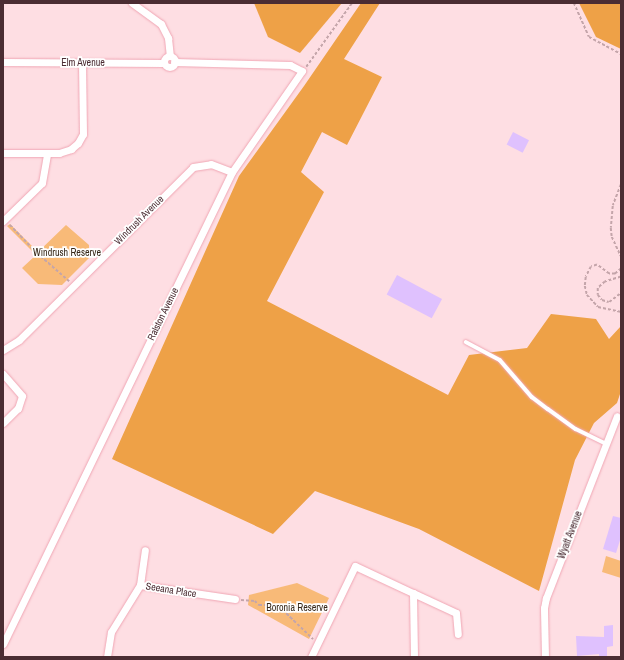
<!DOCTYPE html>
<style>
body{margin:0}
#map{position:relative;width:624px;height:660px;overflow:hidden;background:#fedee3;font-family:"Archivo Narrow",sans-serif}
div>[style]{position:absolute}
[style*='--x']{left:calc(var(--x)*1px);top:calc(var(--y)*1px);width:calc(var(--w)*1px);rotate:calc(var(--a)*1deg)}
.green>*{inset:0;background:#f8ba78}
.forest>*{inset:0;background:#eea147}
.building>*{inset:0;background:#dfc1fe;transform-origin:0 0}
.path>*{height:1.5px;margin-top:-0.75px;transform-origin:0;background:repeating-linear-gradient(90deg,#c4a5aa 0 3px,transparent 0 5px)}
.roads{filter:drop-shadow(0 0 1px #f0a6b4) drop-shadow(0 0 1px #f0a6b4)}
.lane>*{height:3.5px;margin:-1.75px;padding:0 1.75px;transform-origin:1.75px;border-radius:1.75px;background:#fff}
.street>*{height:7px;margin:-3.5px;padding:0 3.5px;transform-origin:3.5px;border-radius:3.5px;background:#fff}
.street>.ring{margin:-3.5px;padding:0;box-sizing:content-box;background:none;border:7px solid #fff;border-radius:50%}
span{translate:-50% -50%;white-space:nowrap;text-align:center;line-height:1.15;-webkit-text-stroke:3.5px #fff;paint-order:stroke}
.street-label{font-size:10px;color:#4b2d33}
.park-label{font-size:10px;color:#362718}
.frame{position:absolute;inset:0;border:4px solid #4b2d33;pointer-events:none}
</style>
<div id="map">
<div class="green">
<i style="clip-path:polygon(10px 224px,38px 252px,66px 225px,89px 245px,89px 258px,62px 285px,38px 284px,22px 268px,36px 255px,7px 226px)"></i>
<i style="clip-path:polygon(606px 556px,621px 561px,621px 578px,602px 572px)"></i>
<i style="clip-path:polygon(297px 583px,329px 598px,309px 639px,248px 605px,249px 595px)"></i>
</div>
<div class="forest">
<i style="clip-path:polygon(254px 3px,342px 3px,300px 53px,268px 37px)"></i>
<i style="clip-path:polygon(361px 3px,380px 3px,344px 59px,382px 77px,347px 145px,322px 132px,301px 172px,324px 192px,267px 301px,448px 395px,469px 355px,527px 348px,551px 314px,596px 319px,609px 339px,621px 326px,621px 391px,617px 403px,594px 423px,575px 460px,539px 591px,419px 529px,315px 491px,273px 534px,112px 459px,239px 176px,304px 86px)"></i>
<i style="clip-path:polygon(579px 3px,621px 3px,621px 49px,596px 37px)"></i>
</div>
<div class="building">
<i style="left:513px;top:132px;width:18px;height:14px;rotate:27deg"></i>
<i style="left:397px;top:275px;width:51px;height:22px;rotate:28deg"></i>
<i style="clip-path:polygon(613px 516px,621px 518px,621px 537px,616px 553px,603px 549px)"></i>
<i style="clip-path:polygon(613px 625px,613px 646px,607px 647px,607px 656px,599px 656px,599px 654px,577px 656px,576px 636px,604px 637px,604px 626px)"></i>
</div>
<div class="path">
<i style="--x:574;--y:3;--w:37;--a:66"></i>
<i style="--x:589;--y:37;--w:36;--a:28"></i>
<i style="--x:306;--y:67;--w:79;--a:-54.3"></i>
<i style="--x:621;--y:185;--w:22;--a:111"></i>
<i style="--x:613;--y:206;--w:22;--a:95"></i>
<i style="--x:611;--y:228;--w:9;--a:84"></i>
<i style="--x:612;--y:237;--w:21;--a:65"></i>
<i style="--x:10;--y:225;--w:39;--a:46"></i>
<i style="--x:37;--y:253;--w:43;--a:41.2"></i>
<i style="--x:621;--y:269;--w:8;--a:140"></i>
<i style="--x:615;--y:274;--w:6;--a:180"></i>
<i style="--x:609;--y:274;--w:15;--a:-143"></i>
<i style="--x:597;--y:265;--w:6;--a:162"></i>
<i style="--x:591;--y:267;--w:11;--a:117"></i>
<i style="--x:586;--y:277;--w:9;--a:96"></i>
<i style="--x:585;--y:286;--w:9;--a:77"></i>
<i style="--x:587;--y:295;--w:16;--a:47"></i>
<i style="--x:598;--y:307;--w:24;--a:12"></i>
<i style="--x:621;--y:277;--w:17;--a:163"></i>
<i style="--x:605;--y:282;--w:9;--a:139"></i>
<i style="--x:598;--y:288;--w:7;--a:90"></i>
<i style="--x:598;--y:295;--w:6;--a:51"></i>
<i style="--x:602;--y:300;--w:7;--a:16"></i>
<i style="--x:609;--y:302;--w:15;--a:-37"></i>
<i style="--x:241;--y:600;--w:14;--a:4"></i>
<i style="--x:255;--y:601;--w:6;--a:45"></i>
<i style="--x:259;--y:605;--w:10;--a:0"></i>
<i style="--x:269;--y:605;--w:15;--a:20"></i>
<i style="--x:283;--y:610;--w:42;--a:44"></i>
</div>
<div class="roads">
<div class="lane">
<i style="--x:466;--y:342;--w:38;--a:28"></i>
<i style="--x:500;--y:360;--w:49;--a:49.1"></i>
<i style="--x:532;--y:397;--w:20;--a:37"></i>
<i style="--x:548;--y:409;--w:34;--a:36"></i>
<i style="--x:576;--y:429;--w:32;--a:26"></i>
</div>
<div class="street">
<i style="--x:132;--y:3;--w:36;--a:36"></i>
<i style="--x:161;--y:24;--w:16;--a:63"></i>
<i style="--x:168;--y:38;--w:18;--a:84"></i>
<i class="ring" style="left:164.5px;top:56.5px;width:4px;height:4px"></i>
<i style="--x:3;--y:62;--w:161;--a:0.4"></i>
<i style="--x:3;--y:153;--w:56;--a:0"></i>
<i style="--x:59;--y:153;--w:13;--a:-18"></i>
<i style="--x:71;--y:149;--w:9;--a:-41"></i>
<i style="--x:78;--y:143;--w:10;--a:-61"></i>
<i style="--x:83;--y:134;--w:71;--a:-90.8"></i>
<i style="--x:3;--y:221;--w:54;--a:-44.3"></i>
<i style="--x:42;--y:183;--w:29;--a:-80"></i>
<i style="--x:3;--y:350;--w:19;--a:-32"></i>
<i style="--x:19;--y:340;--w:245;--a:-44.8"></i>
<i style="--x:193;--y:167;--w:18;--a:-9"></i>
<i style="--x:211;--y:164;--w:22;--a:21"></i>
<i style="--x:3;--y:374;--w:29;--a:49"></i>
<i style="--x:22;--y:396;--w:13;--a:108"></i>
<i style="--x:18;--y:408;--w:21;--a:135"></i>
<i style="--x:140;--y:585;--w:35;--a:-82"></i>
<i style="--x:413;--y:593;--w:47;--a:24.9"></i>
<i style="--x:456;--y:613;--w:21;--a:85"></i>
<i style="--x:3;--y:644;--w:525;--a:-64.12"></i>
<i style="--x:232;--y:172;--w:123;--a:-55.3"></i>
<i style="--x:302;--y:71;--w:13;--a:-153"></i>
<i style="--x:290;--y:65;--w:116;--a:-178.5"></i>
<i style="--x:107;--y:657;--w:25;--a:-81"></i>
<i style="--x:111;--y:632;--w:55;--a:-58.3"></i>
<i style="--x:140;--y:585;--w:96;--a:8.4"></i>
<i style="--x:311;--y:657;--w:101;--a:-64.2"></i>
<i style="--x:355;--y:566;--w:64;--a:25"></i>
<i style="--x:413;--y:593;--w:64;--a:89.1"></i>
<i style="--x:545;--y:657;--w:49;--a:-91.2"></i>
<i style="--x:544;--y:608;--w:10;--a:-79"></i>
<i style="--x:546;--y:598;--w:195;--a:-68.7"></i>
</div>
</div>
<div class="street-label">
<span style="left:83px;top:63px">Elm Avenue</span>
<span style="left:139px;top:220px;rotate:-45deg">Windrush Avenue</span>
<span style="left:163px;top:314px;rotate:-64deg">Ralston Avenue</span>
<span style="left:570px;top:535px;rotate:-69deg">Wyatt Avenue</span>
<span style="left:171px;top:590px;rotate:9deg">Seeana Place</span>
</div>
<div class="park-label">
<span style="left:67px;top:253px">Windrush Reserve</span>
<span style="left:297px;top:608px">Boronia Reserve</span>
</div>
<div class="frame"></div>
</div>
